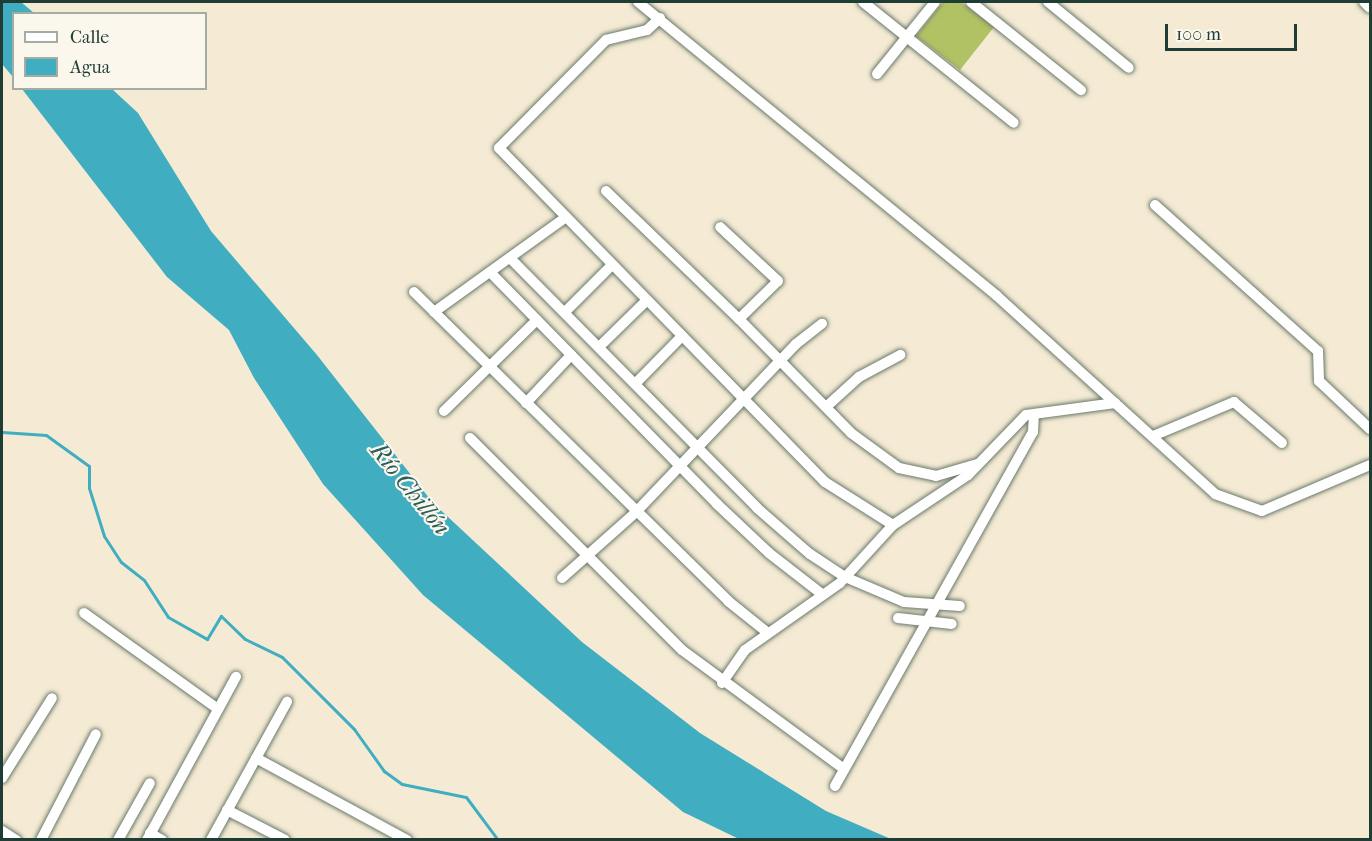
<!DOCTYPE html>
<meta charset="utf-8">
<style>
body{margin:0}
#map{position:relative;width:1372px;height:841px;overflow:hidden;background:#f5ebd4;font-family:"IM FELL French Canon",serif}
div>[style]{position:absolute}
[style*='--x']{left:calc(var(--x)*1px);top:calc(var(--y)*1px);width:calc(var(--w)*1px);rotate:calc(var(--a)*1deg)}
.green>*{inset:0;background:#b1c265}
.water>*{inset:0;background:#41adc0}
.stream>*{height:3px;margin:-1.5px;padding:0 1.5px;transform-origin:1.5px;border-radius:1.5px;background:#41adc0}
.roads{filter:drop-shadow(0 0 2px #6a7a6c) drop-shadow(0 0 2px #6a7a6c)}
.minor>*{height:10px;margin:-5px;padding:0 5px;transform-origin:5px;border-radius:5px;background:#fff}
span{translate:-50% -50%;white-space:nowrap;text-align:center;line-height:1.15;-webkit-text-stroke:4.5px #fbf7ec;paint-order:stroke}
.water-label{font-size:24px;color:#295f5e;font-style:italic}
.frame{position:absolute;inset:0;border:3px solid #1f3d34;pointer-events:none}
.legend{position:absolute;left:12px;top:12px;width:195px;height:78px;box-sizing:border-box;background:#fbf7ec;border:2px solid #a3ada2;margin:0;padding:8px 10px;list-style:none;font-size:18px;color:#1f3d34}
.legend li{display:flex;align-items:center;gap:12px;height:30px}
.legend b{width:30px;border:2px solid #a3ada2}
.scale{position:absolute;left:1165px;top:24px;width:132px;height:27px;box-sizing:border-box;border:3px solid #1f3d34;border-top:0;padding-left:8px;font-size:18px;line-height:21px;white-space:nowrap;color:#1f3d34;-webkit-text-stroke:4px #fbf7ec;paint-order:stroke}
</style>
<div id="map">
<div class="green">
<i style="clip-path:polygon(943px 2px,961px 2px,994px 27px,960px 70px,916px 36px)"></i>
</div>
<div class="water">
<i style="clip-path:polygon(2px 2px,21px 2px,34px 13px,14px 14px,13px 77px,2px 64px)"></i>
<i style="clip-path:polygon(22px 89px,112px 89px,138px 113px,211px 231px,317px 355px,433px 503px,582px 642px,700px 733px,826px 811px,891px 839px,739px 839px,683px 812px,423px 595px,323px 484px,254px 378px,229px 330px,167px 277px)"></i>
</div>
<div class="stream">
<i style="--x:2;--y:432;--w:44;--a:3.9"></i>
<i style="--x:46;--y:435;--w:53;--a:35.8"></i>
<i style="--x:89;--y:466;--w:22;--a:90"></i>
<i style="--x:89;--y:488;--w:50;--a:72.6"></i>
<i style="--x:104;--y:536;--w:31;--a:57"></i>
<i style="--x:121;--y:562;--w:29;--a:38"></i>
<i style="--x:144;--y:580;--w:44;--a:57"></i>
<i style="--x:168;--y:617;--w:45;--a:29.4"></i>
<i style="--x:207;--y:639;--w:27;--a:-59"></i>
<i style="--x:221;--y:616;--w:33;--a:44"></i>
<i style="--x:245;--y:639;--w:41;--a:25.9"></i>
<i style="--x:282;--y:657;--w:102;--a:45"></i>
<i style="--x:354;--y:729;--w:52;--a:54.5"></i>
<i style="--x:384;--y:771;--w:22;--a:36"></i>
<i style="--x:402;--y:784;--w:65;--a:11.5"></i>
<i style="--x:466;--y:797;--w:54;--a:53.3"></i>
</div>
<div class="roads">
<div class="minor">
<i style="--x:638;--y:2;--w:464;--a:39.3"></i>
<i style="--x:997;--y:296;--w:294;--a:42.2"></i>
<i style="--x:1215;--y:494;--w:50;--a:19.9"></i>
<i style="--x:1262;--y:511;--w:117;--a:-23.1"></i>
<i style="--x:863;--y:2;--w:193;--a:38.7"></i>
<i style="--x:971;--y:2;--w:141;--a:38.7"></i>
<i style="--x:1048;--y:2;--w:104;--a:39.2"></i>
<i style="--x:1364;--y:2;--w:8;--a:45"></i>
<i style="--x:660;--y:18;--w:18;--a:137"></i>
<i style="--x:647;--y:30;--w:42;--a:166.3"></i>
<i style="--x:606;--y:40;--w:152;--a:134.7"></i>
<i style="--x:499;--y:148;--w:467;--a:45.7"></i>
<i style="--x:825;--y:482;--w:80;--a:32.3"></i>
<i style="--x:877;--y:74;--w:92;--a:-51.1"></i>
<i style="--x:606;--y:191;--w:185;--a:43.9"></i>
<i style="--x:739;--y:319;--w:54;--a:-44.3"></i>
<i style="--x:778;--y:281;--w:79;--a:-137"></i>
<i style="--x:1155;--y:205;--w:219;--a:41.9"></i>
<i style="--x:1318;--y:351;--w:30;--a:88"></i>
<i style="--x:1319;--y:381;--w:70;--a:43.3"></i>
<i style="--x:510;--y:258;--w:351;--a:45.3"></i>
<i style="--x:757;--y:508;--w:70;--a:41"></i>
<i style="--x:810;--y:554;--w:42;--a:33.3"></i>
<i style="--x:845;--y:577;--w:64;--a:23"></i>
<i style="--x:904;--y:602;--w:56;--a:4.1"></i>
<i style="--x:490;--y:272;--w:325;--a:45.6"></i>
<i style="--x:717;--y:504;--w:71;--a:43.3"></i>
<i style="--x:769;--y:553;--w:68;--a:37.9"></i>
<i style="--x:414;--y:292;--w:441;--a:44.5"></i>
<i style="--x:728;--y:601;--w:51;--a:38.7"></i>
<i style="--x:434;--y:312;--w:161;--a:-35.7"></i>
<i style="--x:565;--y:312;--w:65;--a:-45"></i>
<i style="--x:739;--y:319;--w:160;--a:45.5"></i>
<i style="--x:851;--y:433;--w:59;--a:36.1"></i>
<i style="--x:899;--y:468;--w:38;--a:12"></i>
<i style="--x:936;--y:476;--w:43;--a:-16.3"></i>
<i style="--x:599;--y:347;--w:66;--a:-44.4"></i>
<i style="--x:636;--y:383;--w:64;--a:-45.6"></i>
<i style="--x:526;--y:403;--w:66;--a:-46.8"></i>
<i style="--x:826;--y:407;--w:45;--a:-42.3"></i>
<i style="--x:859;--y:377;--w:47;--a:-28.2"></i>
<i style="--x:444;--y:411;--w:130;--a:-44.4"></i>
<i style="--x:1153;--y:436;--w:88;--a:-22.8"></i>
<i style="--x:1234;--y:402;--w:63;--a:40.5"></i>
<i style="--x:470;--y:438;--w:300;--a:45"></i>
<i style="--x:682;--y:650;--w:201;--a:36.3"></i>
<i style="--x:562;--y:578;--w:99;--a:-41.7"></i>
<i style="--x:636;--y:512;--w:232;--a:-46.4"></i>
<i style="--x:796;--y:344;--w:33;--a:-38"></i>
<i style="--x:84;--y:613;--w:165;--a:35.6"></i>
<i style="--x:898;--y:618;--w:54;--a:6.3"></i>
<i style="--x:722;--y:683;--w:40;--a:-55.1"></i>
<i style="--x:745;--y:650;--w:116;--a:-35.2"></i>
<i style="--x:840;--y:583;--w:79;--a:-47.6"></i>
<i style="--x:893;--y:525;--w:90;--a:-33.7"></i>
<i style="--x:968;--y:475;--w:83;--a:-46"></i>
<i style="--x:1026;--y:415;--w:90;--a:-7.7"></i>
<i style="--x:256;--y:758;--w:172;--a:28.5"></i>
<i style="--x:2;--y:778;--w:94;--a:-58"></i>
<i style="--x:835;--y:786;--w:406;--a:-60.8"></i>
<i style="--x:1033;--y:432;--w:18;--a:-87"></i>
<i style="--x:227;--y:810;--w:65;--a:27.3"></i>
<i style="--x:2;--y:831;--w:17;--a:33"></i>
<i style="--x:150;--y:833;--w:14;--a:30"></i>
<i style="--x:41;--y:840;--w:119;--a:-62.6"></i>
<i style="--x:118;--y:840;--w:65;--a:-60.7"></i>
<i style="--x:147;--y:840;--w:186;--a:-61.4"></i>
<i style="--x:211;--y:840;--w:158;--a:-61.2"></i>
</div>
</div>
<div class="water-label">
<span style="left:410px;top:489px;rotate:51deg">Río Chillón</span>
</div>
<div class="frame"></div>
<ul class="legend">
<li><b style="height:8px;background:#fff"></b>Calle</li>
<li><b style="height:16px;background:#41adc0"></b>Agua</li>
</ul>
<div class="scale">100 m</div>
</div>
